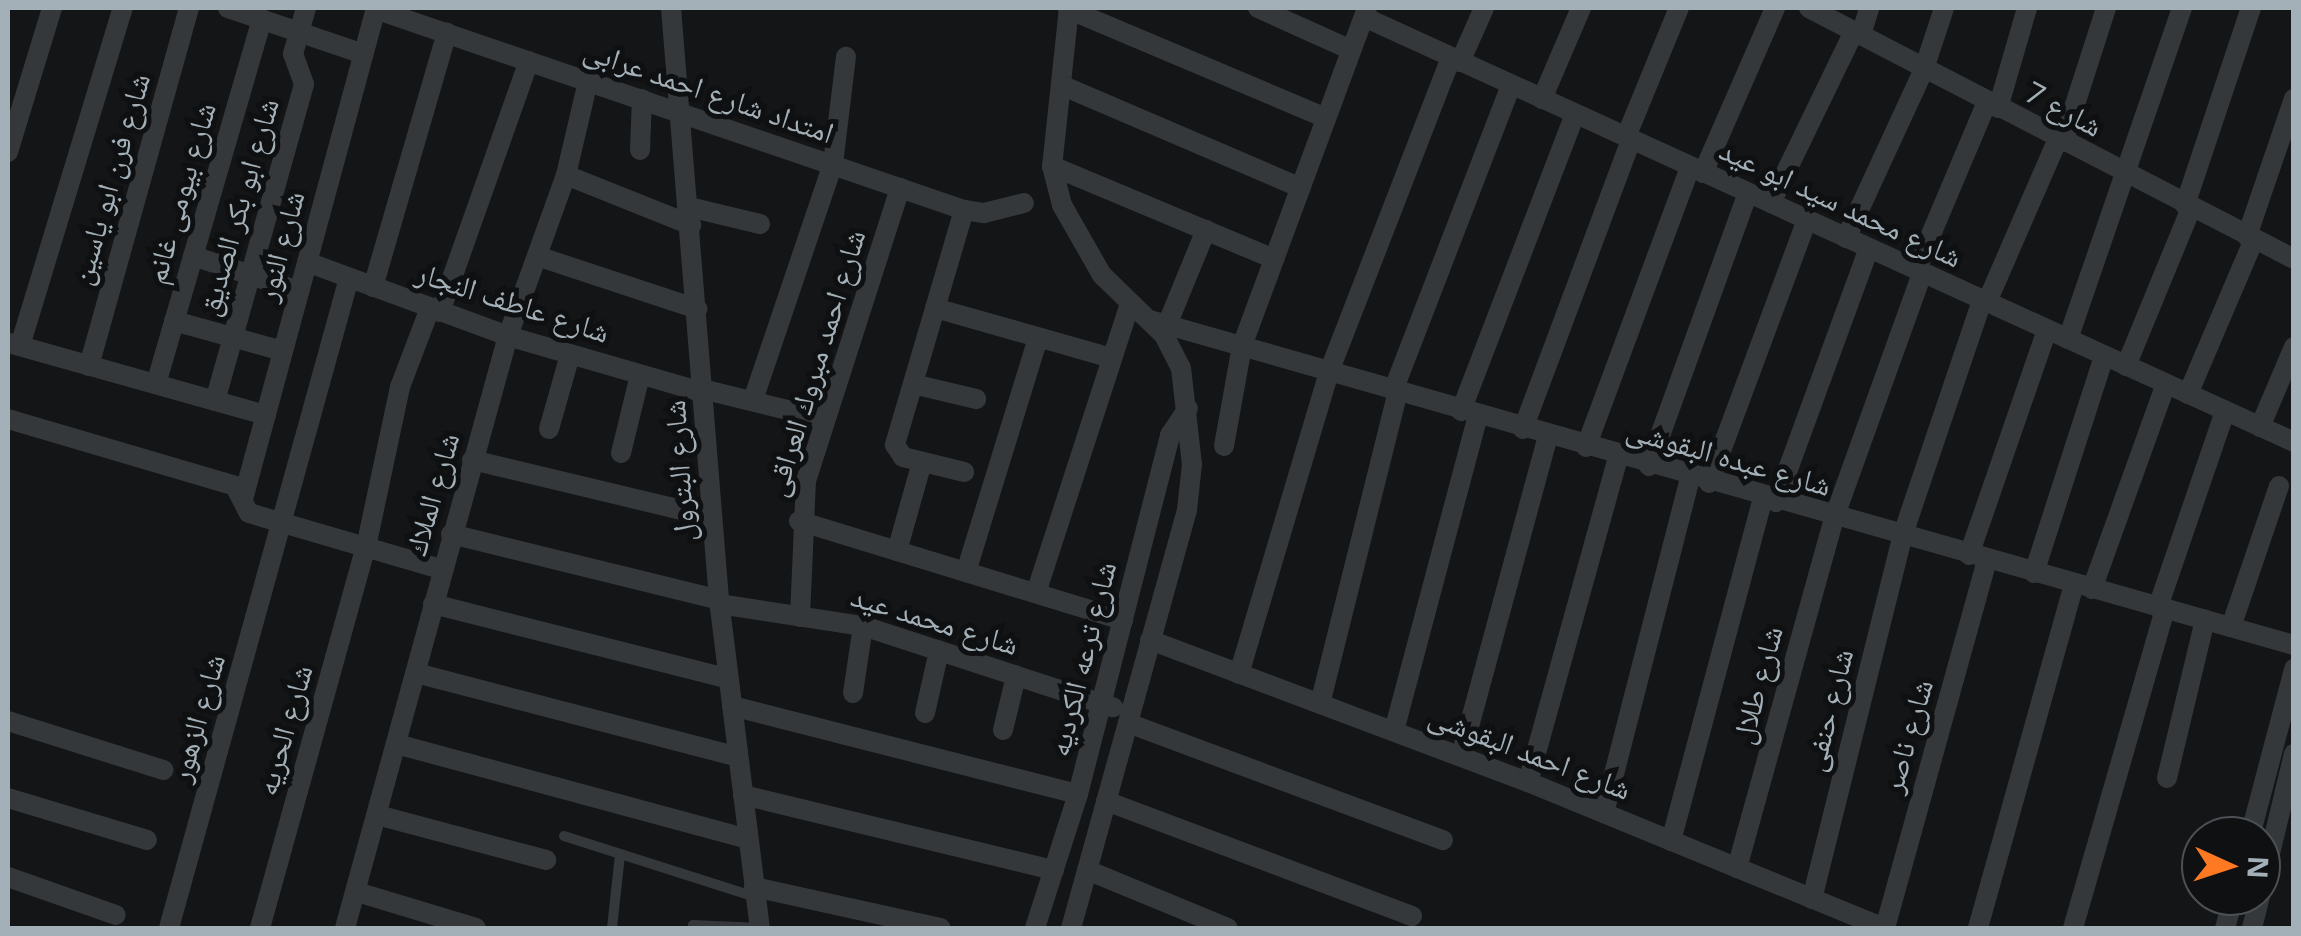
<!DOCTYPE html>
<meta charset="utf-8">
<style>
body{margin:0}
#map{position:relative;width:2301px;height:936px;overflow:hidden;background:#141516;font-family:"Noto Sans","Noto Naskh Arabic",sans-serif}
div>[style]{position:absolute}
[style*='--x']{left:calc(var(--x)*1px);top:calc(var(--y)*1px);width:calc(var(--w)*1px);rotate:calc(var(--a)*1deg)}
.lane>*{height:10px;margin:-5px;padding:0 5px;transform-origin:5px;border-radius:5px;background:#35383b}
.street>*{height:20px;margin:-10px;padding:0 10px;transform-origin:10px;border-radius:10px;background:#35383b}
span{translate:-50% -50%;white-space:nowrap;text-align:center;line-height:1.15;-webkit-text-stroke:10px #0f1011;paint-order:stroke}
.street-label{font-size:30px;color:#a4b0b8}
.frame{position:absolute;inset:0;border:10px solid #a4b0b8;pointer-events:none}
.north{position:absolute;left:2181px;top:816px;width:100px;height:100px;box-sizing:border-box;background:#0f1011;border:2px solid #4b5054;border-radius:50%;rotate:93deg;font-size:28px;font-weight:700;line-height:40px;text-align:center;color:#a4b0b8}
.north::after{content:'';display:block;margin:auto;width:35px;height:45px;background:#ff7923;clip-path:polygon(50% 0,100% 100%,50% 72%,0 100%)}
</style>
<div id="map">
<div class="lane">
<i style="--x:564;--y:836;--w:201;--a:17.7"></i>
<i style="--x:693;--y:925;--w:67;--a:2.6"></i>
<i style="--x:612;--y:928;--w:74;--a:-83.8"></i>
</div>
<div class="street">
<i style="--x:228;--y:8;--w:143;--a:18.8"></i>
<i style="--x:671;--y:8;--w:594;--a:85.36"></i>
<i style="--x:719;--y:600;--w:331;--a:82.9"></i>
<i style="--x:1069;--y:8;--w:159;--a:96.1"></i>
<i style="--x:1052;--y:166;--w:40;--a:75.6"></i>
<i style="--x:1062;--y:205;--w:81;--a:60.3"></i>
<i style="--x:1102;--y:275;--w:86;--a:44.1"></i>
<i style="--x:1164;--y:335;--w:37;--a:63"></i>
<i style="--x:1181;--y:368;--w:97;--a:83.5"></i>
<i style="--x:1192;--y:464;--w:46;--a:96.2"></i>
<i style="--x:1187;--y:510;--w:434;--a:105.5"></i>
<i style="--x:1258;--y:8;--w:102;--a:24.3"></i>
<i style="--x:1809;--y:8;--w:546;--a:27.36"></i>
<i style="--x:375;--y:9;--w:622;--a:18.84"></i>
<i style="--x:964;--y:210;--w:20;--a:9"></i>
<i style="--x:984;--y:213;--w:41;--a:-14"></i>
<i style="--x:1068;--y:9;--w:280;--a:22.9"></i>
<i style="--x:1364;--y:17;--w:1023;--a:24.56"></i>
<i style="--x:1861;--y:35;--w:28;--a:-73"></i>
<i style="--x:1460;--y:62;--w:59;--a:-66"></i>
<i style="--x:1061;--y:85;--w:261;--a:23.2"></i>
<i style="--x:1542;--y:99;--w:99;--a:-66.8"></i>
<i style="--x:1998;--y:108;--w:104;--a:-73.8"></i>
<i style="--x:1626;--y:137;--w:139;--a:-67.7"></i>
<i style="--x:2063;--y:142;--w:141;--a:-72.2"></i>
<i style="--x:640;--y:150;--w:51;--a:-87.8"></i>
<i style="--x:8;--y:152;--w:151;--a:-73"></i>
<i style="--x:1052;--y:166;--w:241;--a:22.7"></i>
<i style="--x:1703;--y:173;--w:180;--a:-66.4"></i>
<i style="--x:566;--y:175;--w:135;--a:21.8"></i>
<i style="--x:1771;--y:203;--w:191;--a:-64.2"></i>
<i style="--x:2185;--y:205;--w:208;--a:-71.5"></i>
<i style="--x:689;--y:207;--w:73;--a:13.5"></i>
<i style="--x:964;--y:210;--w:245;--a:106.4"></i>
<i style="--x:895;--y:445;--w:14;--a:56"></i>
<i style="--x:903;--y:457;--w:63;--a:13.8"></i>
<i style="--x:2247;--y:236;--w:145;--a:-71.1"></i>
<i style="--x:1846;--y:238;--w:186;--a:-65.2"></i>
<i style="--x:1924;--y:69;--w:64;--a:-71.8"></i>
<i style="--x:193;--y:256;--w:112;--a:18.3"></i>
<i style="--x:537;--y:256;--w:169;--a:18.3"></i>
<i style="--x:307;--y:262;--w:214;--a:20.2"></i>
<i style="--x:508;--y:336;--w:202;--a:16.1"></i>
<i style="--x:1916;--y:270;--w:182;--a:-67.1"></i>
<i style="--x:373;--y:287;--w:265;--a:-73.8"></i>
<i style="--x:1987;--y:302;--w:178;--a:-66.5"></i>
<i style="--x:935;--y:308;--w:184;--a:15.8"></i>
<i style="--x:440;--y:312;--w:266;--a:-70.5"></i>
<i style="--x:1150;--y:320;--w:1189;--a:15.86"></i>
<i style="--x:174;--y:321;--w:113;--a:15.4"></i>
<i style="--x:1167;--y:325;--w:103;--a:-67.7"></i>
<i style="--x:2068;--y:339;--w:350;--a:-71"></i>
<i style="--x:9;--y:343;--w:267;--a:15.7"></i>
<i style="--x:20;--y:346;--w:353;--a:-73.1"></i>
<i style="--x:89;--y:366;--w:372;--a:-74.4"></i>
<i style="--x:2126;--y:366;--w:171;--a:-67.6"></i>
<i style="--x:156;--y:384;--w:380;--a:-73.8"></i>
<i style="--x:913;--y:384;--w:65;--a:13.4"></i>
<i style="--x:702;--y:389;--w:126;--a:13.8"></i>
<i style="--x:1393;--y:391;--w:328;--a:-68.9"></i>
<i style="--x:2188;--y:394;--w:168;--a:-66.9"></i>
<i style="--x:753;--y:400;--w:249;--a:-71.3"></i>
<i style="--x:833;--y:164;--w:108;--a:-83.1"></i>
<i style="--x:215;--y:401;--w:329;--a:-74.3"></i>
<i style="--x:304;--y:84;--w:32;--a:-110"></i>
<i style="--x:293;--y:54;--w:48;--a:-74.2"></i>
<i style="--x:1461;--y:411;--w:318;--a:-69"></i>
<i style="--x:8;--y:419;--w:237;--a:16.4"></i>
<i style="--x:235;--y:486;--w:30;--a:63"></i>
<i style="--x:249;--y:513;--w:200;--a:16.3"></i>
<i style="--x:2260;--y:427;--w:87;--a:-67"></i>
<i style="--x:549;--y:429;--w:77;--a:-74.2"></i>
<i style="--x:1523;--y:429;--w:309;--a:-69.5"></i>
<i style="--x:1224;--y:446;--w:102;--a:-79.8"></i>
<i style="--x:1242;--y:346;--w:360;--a:-69.7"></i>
<i style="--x:1586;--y:447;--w:299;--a:-69.6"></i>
<i style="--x:621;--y:453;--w:80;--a:-76.3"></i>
<i style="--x:472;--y:460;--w:224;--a:13.4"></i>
<i style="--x:1649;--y:466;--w:290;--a:-70.1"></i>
<i style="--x:1709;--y:483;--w:281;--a:-69.6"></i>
<i style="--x:243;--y:499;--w:509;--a:-74.84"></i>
<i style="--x:1776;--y:502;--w:270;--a:-69.9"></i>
<i style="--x:799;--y:521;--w:339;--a:17"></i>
<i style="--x:451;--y:534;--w:276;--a:13.8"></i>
<i style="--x:897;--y:551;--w:92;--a:-74.3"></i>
<i style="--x:1969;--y:555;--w:238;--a:-70.9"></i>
<i style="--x:966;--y:572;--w:245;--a:-72.9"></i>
<i style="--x:2034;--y:573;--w:228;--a:-72.1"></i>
<i style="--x:2092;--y:589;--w:218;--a:-70.2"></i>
<i style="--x:1036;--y:593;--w:305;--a:-72"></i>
<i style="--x:433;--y:604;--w:305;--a:14.2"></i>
<i style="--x:719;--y:604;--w:146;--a:8.7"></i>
<i style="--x:863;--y:626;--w:263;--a:18"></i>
<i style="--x:2158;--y:607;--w:207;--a:-71.1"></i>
<i style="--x:800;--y:617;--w:136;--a:-87.5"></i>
<i style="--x:806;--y:481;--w:308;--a:-72.2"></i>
<i style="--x:2231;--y:627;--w:149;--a:-71.2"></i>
<i style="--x:1150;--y:640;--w:404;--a:20.6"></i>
<i style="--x:1528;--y:782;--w:385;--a:22.3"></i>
<i style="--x:416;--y:673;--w:333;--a:14.6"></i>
<i style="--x:1239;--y:674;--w:315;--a:-73.4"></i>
<i style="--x:1329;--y:372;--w:337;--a:-68.8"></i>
<i style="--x:853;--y:693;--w:68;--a:-81.5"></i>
<i style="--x:1320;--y:704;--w:322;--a:-76"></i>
<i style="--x:732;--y:706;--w:357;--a:14.3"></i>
<i style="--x:925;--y:713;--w:64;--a:-77.3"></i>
<i style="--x:8;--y:721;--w:163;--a:17.5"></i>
<i style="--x:1128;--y:723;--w:336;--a:20.4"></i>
<i style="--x:1003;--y:730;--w:56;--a:-76.5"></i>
<i style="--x:1394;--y:731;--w:326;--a:-75.1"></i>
<i style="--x:400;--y:745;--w:360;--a:15.1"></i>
<i style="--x:1461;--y:756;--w:332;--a:-74.8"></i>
<i style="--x:2167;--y:778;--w:163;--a:-76.5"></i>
<i style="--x:1528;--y:782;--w:337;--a:-74.5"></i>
<i style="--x:743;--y:795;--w:320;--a:13.6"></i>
<i style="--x:8;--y:798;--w:145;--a:16.8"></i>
<i style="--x:1106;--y:801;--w:327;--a:20.6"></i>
<i style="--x:1604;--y:813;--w:346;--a:-75.6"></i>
<i style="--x:381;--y:816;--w:171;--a:14.9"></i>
<i style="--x:2250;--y:836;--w:173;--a:-75.2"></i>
<i style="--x:1671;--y:841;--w:355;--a:-75"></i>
<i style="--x:1737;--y:868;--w:363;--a:-74.5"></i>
<i style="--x:1834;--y:518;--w:260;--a:-70.2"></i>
<i style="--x:1087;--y:870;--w:152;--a:22.4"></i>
<i style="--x:8;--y:877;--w:114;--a:19.4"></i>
<i style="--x:754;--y:887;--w:191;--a:12.4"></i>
<i style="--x:2261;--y:891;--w:141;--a:-76.5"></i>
<i style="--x:357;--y:892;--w:124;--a:16.8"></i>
<i style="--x:1812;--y:899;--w:373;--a:-76"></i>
<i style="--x:1902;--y:537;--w:250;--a:-71.3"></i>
<i style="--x:169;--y:928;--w:674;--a:-74.52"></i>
<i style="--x:260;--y:928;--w:395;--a:-74.5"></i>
<i style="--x:366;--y:547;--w:164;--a:-78"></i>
<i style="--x:400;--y:387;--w:85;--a:-69.2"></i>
<i style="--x:345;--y:928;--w:614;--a:-74.61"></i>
<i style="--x:508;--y:336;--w:171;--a:-70.2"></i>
<i style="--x:566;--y:175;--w:97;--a:-76.8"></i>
<i style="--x:1035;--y:928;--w:141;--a:-72.2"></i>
<i style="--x:1078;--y:794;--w:371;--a:-75.6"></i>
<i style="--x:1170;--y:435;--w:32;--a:-56"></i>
<i style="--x:1885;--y:928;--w:382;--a:-74.5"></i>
<i style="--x:1978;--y:928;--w:357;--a:-74.4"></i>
<i style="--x:2073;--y:928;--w:332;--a:-73.9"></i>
<i style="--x:2225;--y:928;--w:33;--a:-74"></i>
<i style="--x:2252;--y:928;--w:33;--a:-76"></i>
</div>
<div class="street-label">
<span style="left:709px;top:91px;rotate:19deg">امتداد شارع احمد عرابى</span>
<span style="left:2064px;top:109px;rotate:28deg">شارع 7</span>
<span style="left:110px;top:179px;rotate:-74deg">شارع فرن ابو ياسين</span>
<span style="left:180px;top:193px;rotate:-74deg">شارع بيومى غانم</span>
<span style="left:1841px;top:203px;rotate:25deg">شارع محمد سيد ابو عيد</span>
<span style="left:238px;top:207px;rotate:-74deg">شارع ابو بكر الصديق</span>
<span style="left:280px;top:246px;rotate:-75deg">شارع النور</span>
<span style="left:513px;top:302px;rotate:18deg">شارع عاطف النجار</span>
<span style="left:815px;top:363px;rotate:-73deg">شارع احمد مبروك العراقى</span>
<span style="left:1729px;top:457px;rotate:16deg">شارع عبده البقوشى</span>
<span style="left:679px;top:471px;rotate:-94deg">شارع البترول</span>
<span style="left:432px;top:494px;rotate:-74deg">شارع الملاك</span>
<span style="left:935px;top:620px;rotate:17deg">شارع محمد عيد</span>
<span style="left:1082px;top:659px;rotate:-76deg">شارع ترعه الكرديه</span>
<span style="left:1757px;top:685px;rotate:-75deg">شارع طلال</span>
<span style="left:1828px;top:710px;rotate:-76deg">شارع حنفى</span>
<span style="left:197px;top:718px;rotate:-74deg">شارع الزهور</span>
<span style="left:284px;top:730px;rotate:-74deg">شارع الحريه</span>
<span style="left:1907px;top:736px;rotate:-74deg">شارع ناصر</span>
<span style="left:1530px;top:752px;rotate:21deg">شارع احمد البقوشى</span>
</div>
<div class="frame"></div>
<div class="north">N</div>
</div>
